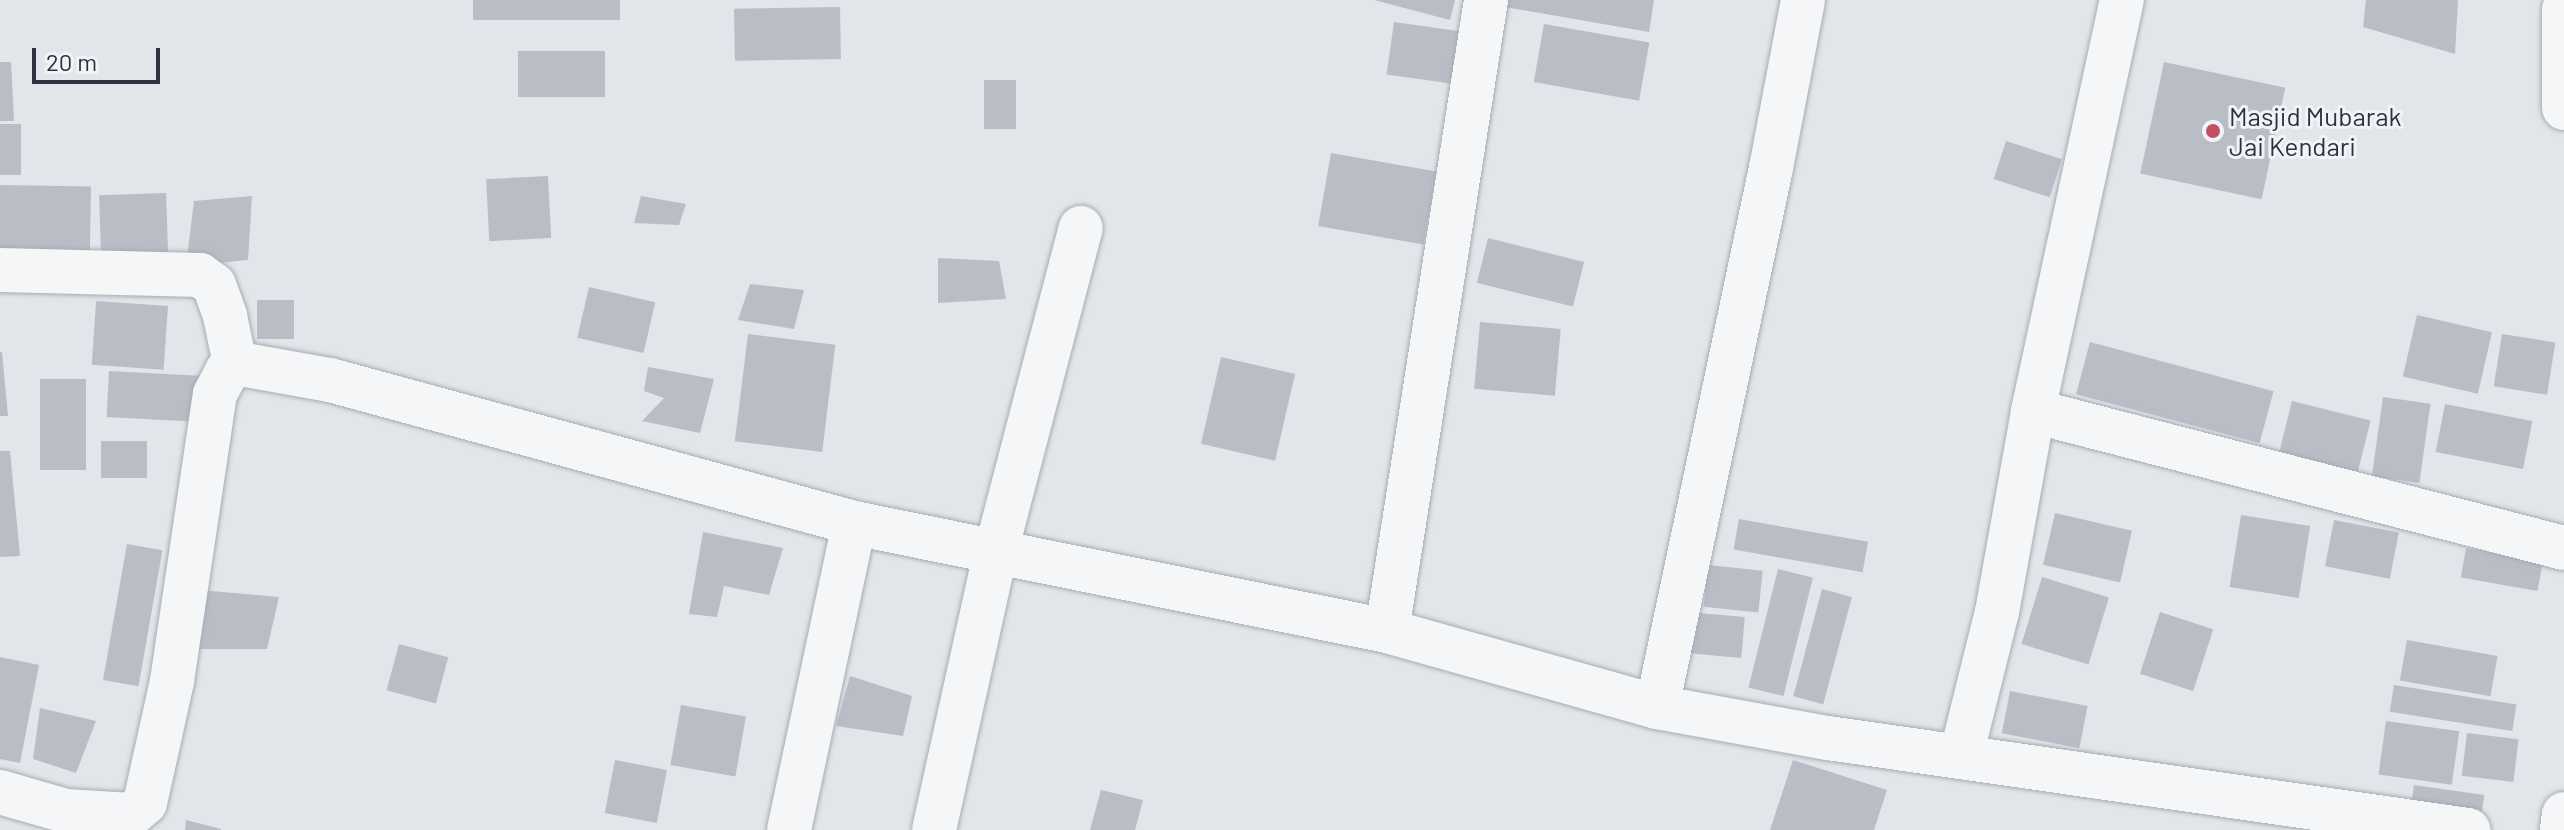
<!DOCTYPE html>
<style>
body{margin:0}
#map{position:relative;width:2564px;height:830px;overflow:hidden;background:#e2e5e9;font-family:Barlow,sans-serif}
div>[style]{position:absolute}
[style*='--x']{left:calc(var(--x)*1px);top:calc(var(--y)*1px);width:calc(var(--w)*1px);rotate:calc(var(--a)*1deg)}
.building>*{inset:0;background:#b9bec6;transform-origin:0 0}
.roads{filter:drop-shadow(0 0 2px #a7acb3) drop-shadow(0 0 2px #a7acb3)}
.minor>*{height:44px;margin:-22px;padding:0 22px;transform-origin:22px;border-radius:22px;background:#f4f6f8}
.dots>*{width:22px;height:22px;translate:-50% -50%;box-sizing:border-box;border:4px solid #f1f4f7;border-radius:50%}
span{translate:-50% -50%;white-space:nowrap;text-align:center;line-height:1.15;-webkit-text-stroke:6px #f1f4f7;paint-order:stroke}
.poi-label{font-size:26px;color:#2b3340}
.left{translate:0 -50%;text-align:left}
.scale{position:absolute;left:32px;top:48px;width:128px;height:36px;box-sizing:border-box;border:4px solid #2b3340;border-top:0;padding-left:10px;font-size:24px;line-height:28px;white-space:nowrap;color:#2b3340;-webkit-text-stroke:6px #f1f4f7;paint-order:stroke}
</style>
<div id="map">
<div class="building">
<i style="left:473px;top:0;width:147px;height:20px"></i>
<i style="clip-path:polygon(1374px 0,1455px 0,1450px 20px)"></i>
<i style="clip-path:polygon(1500px 0,1654px 0,1649px 32px,1499px 6px)"></i>
<i style="clip-path:polygon(2366px 0,2458px 0,2455px 54px,2363px 27px)"></i>
<i style="left:840px;top:7px;width:52px;height:106px;rotate:89deg"></i>
<i style="left:1394px;top:22px;width:70px;height:53px;rotate:8deg"></i>
<i style="left:1544px;top:24px;width:107px;height:59px;rotate:10deg"></i>
<i style="left:518px;top:51px;width:87px;height:46px"></i>
<i style="clip-path:polygon(0 62px,11px 62px,14px 121px,0 121px)"></i>
<i style="left:2164px;top:62px;width:124px;height:114px;rotate:12deg"></i>
<i style="left:984px;top:80px;width:32px;height:49px"></i>
<i style="left:0;top:124px;width:21px;height:51px"></i>
<i style="left:2006px;top:141px;width:59px;height:40px;rotate:18deg"></i>
<i style="left:1331px;top:153px;width:107px;height:74px;rotate:10deg"></i>
<i style="left:548px;top:176px;width:62px;height:62px;rotate:87deg"></i>
<i style="left:0;top:185px;width:91px;height:68px;rotate:1deg"></i>
<i style="left:166px;top:193px;width:67px;height:67px;rotate:88deg"></i>
<i style="clip-path:polygon(252px 196px,248px 260px,186px 266px,194px 201px)"></i>
<i style="clip-path:polygon(641px 196px,686px 204px,679px 225px,634px 223px)"></i>
<i style="left:1488px;top:238px;width:99px;height:46px;rotate:14deg"></i>
<i style="clip-path:polygon(938px 258px,999px 261px,1006px 299px,938px 303px)"></i>
<i style="clip-path:polygon(750px 284px,804px 290px,794px 329px,738px 320px)"></i>
<i style="left:589px;top:287px;width:68px;height:52px;rotate:13deg"></i>
<i style="left:257px;top:300px;width:37px;height:39px"></i>
<i style="left:168px;top:306px;width:64px;height:72px;rotate:94deg"></i>
<i style="left:2417px;top:315px;width:77px;height:63px;rotate:13deg"></i>
<i style="left:1480px;top:322px;width:81px;height:67px;rotate:5deg"></i>
<i style="left:748px;top:334px;width:88px;height:108px;rotate:7deg"></i>
<i style="left:2502px;top:334px;width:54px;height:53px;rotate:9deg"></i>
<i style="left:2090px;top:342px;width:190px;height:54px;rotate:15deg"></i>
<i style="clip-path:polygon(0 352px,2px 352px,8px 416px,0 416px)"></i>
<i style="left:1221px;top:357px;width:76px;height:89px;rotate:13deg"></i>
<i style="clip-path:polygon(648px 367px,714px 379px,700px 433px,642px 421px,664px 398px,644px 391px)"></i>
<i style="left:109px;top:371px;width:95px;height:46px;rotate:3deg"></i>
<i style="left:40px;top:379px;width:46px;height:91px"></i>
<i style="left:2383px;top:397px;width:48px;height:80px;rotate:8deg"></i>
<i style="left:2292px;top:401px;width:81px;height:53px;rotate:14deg"></i>
<i style="left:2445px;top:404px;width:89px;height:49px;rotate:11deg"></i>
<i style="left:101px;top:441px;width:46px;height:37px"></i>
<i style="clip-path:polygon(0 451px,10px 451px,20px 556px,0 557px)"></i>
<i style="left:2055px;top:513px;width:79px;height:53px;rotate:13deg"></i>
<i style="left:2241px;top:515px;width:70px;height:73px;rotate:9deg"></i>
<i style="left:1739px;top:519px;width:131px;height:31px;rotate:10deg"></i>
<i style="left:2334px;top:520px;width:66px;height:47px;rotate:11deg"></i>
<i style="clip-path:polygon(703px 532px,783px 548px,769px 595px,724px 586px,717px 617px,689px 614px)"></i>
<i style="left:127px;top:544px;width:36px;height:138px;rotate:10deg"></i>
<i style="left:2466px;top:548px;width:78px;height:30px;rotate:10deg"></i>
<i style="left:1708px;top:565px;width:55px;height:42px;rotate:6deg"></i>
<i style="left:1778px;top:569px;width:36px;height:122px;rotate:14deg"></i>
<i style="left:2042px;top:577px;width:70px;height:70px;rotate:17deg"></i>
<i style="left:1822px;top:589px;width:31px;height:111px;rotate:15deg"></i>
<i style="clip-path:polygon(201px 590px,279px 597px,267px 649px,195px 649px)"></i>
<i style="left:1687px;top:612px;width:58px;height:41px;rotate:5deg"></i>
<i style="left:2160px;top:612px;width:56px;height:65px;rotate:18deg"></i>
<i style="left:2407px;top:640px;width:92px;height:41px;rotate:10deg"></i>
<i style="left:399px;top:644px;width:51px;height:48px;rotate:15deg"></i>
<i style="clip-path:polygon(0 657px,39px 665px,20px 763px,0 759px)"></i>
<i style="clip-path:polygon(850px 676px,912px 696px,903px 736px,836px 726px)"></i>
<i style="left:2394px;top:685px;width:124px;height:27px;rotate:9deg"></i>
<i style="left:2010px;top:691px;width:79px;height:43px;rotate:11deg"></i>
<i style="left:681px;top:705px;width:66px;height:61px;rotate:10deg"></i>
<i style="clip-path:polygon(40px 708px,96px 721px,76px 773px,33px 759px)"></i>
<i style="left:2386px;top:721px;width:74px;height:54px;rotate:8deg"></i>
<i style="left:2467px;top:733px;width:52px;height:43px;rotate:7deg"></i>
<i style="left:615px;top:760px;width:53px;height:54px;rotate:11deg"></i>
<i style="clip-path:polygon(1793px 760px,1887px 790px,1874px 830px,1770px 830px)"></i>
<i style="left:2414px;top:785px;width:71px;height:18px;rotate:8deg"></i>
<i style="clip-path:polygon(1101px 790px,1143px 800px,1135px 830px,1090px 830px)"></i>
<i style="clip-path:polygon(186px 820px,221px 829px,221px 830px,185px 830px)"></i>
</div>
<div class="roads">
<div class="minor">
<i style="--x:2564;--y:9;--w:99;--a:90"></i>
<i style="--x:0;--y:270;--w:200;--a:1.4"></i>
<i style="--x:200;--y:275;--w:17;--a:36"></i>
<i style="--x:214;--y:285;--w:33;--a:70"></i>
<i style="--x:225;--y:316;--w:49;--a:78.2"></i>
<i style="--x:2033;--y:411;--w:421;--a:-77.8"></i>
<i style="--x:1387;--y:631;--w:639;--a:-81.08"></i>
<i style="--x:1657;--y:707;--w:551;--a:-78.06"></i>
<i style="--x:1771;--y:168;--w:171;--a:-79.2"></i>
<i style="--x:1961;--y:756;--w:148;--a:-76"></i>
<i style="--x:1997;--y:612;--w:204;--a:-79.8"></i>
<i style="--x:2033;--y:411;--w:548;--a:14.47"></i>
<i style="--x:0;--y:792;--w:69;--a:16.1"></i>
<i style="--x:66;--y:811;--w:65;--a:3.5"></i>
<i style="--x:131;--y:815;--w:18;--a:-41"></i>
<i style="--x:145;--y:803;--w:125;--a:-77.5"></i>
<i style="--x:172;--y:681;--w:290;--a:-81.5"></i>
<i style="--x:215;--y:394;--w:26;--a:-62"></i>
<i style="--x:227;--y:371;--w:15;--a:-28"></i>
<i style="--x:240;--y:364;--w:91;--a:10.1"></i>
<i style="--x:330;--y:380;--w:543;--a:15.26"></i>
<i style="--x:854;--y:523;--w:544;--a:11.45"></i>
<i style="--x:1387;--y:631;--w:280;--a:15.7"></i>
<i style="--x:1657;--y:707;--w:174;--a:10.3"></i>
<i style="--x:1828;--y:738;--w:647;--a:8.18"></i>
<i style="--x:789;--y:830;--w:314;--a:-78"></i>
<i style="--x:934;--y:830;--w:286;--a:-77.5"></i>
<i style="--x:996;--y:551;--w:334;--a:-75.3"></i>
<i style="--x:2562;--y:830;--w:16;--a:-83"></i>
</div>
</div>
<div class="dots">
<i style="left:2213px;top:131px;background:#c55065"></i>
</div>
<div class="poi-label">
<span class="left" style="left:2229px;top:131px">Masjid Mubarak<br>Jai Kendari</span>
</div>
<div class="scale">20 m</div>
</div>
